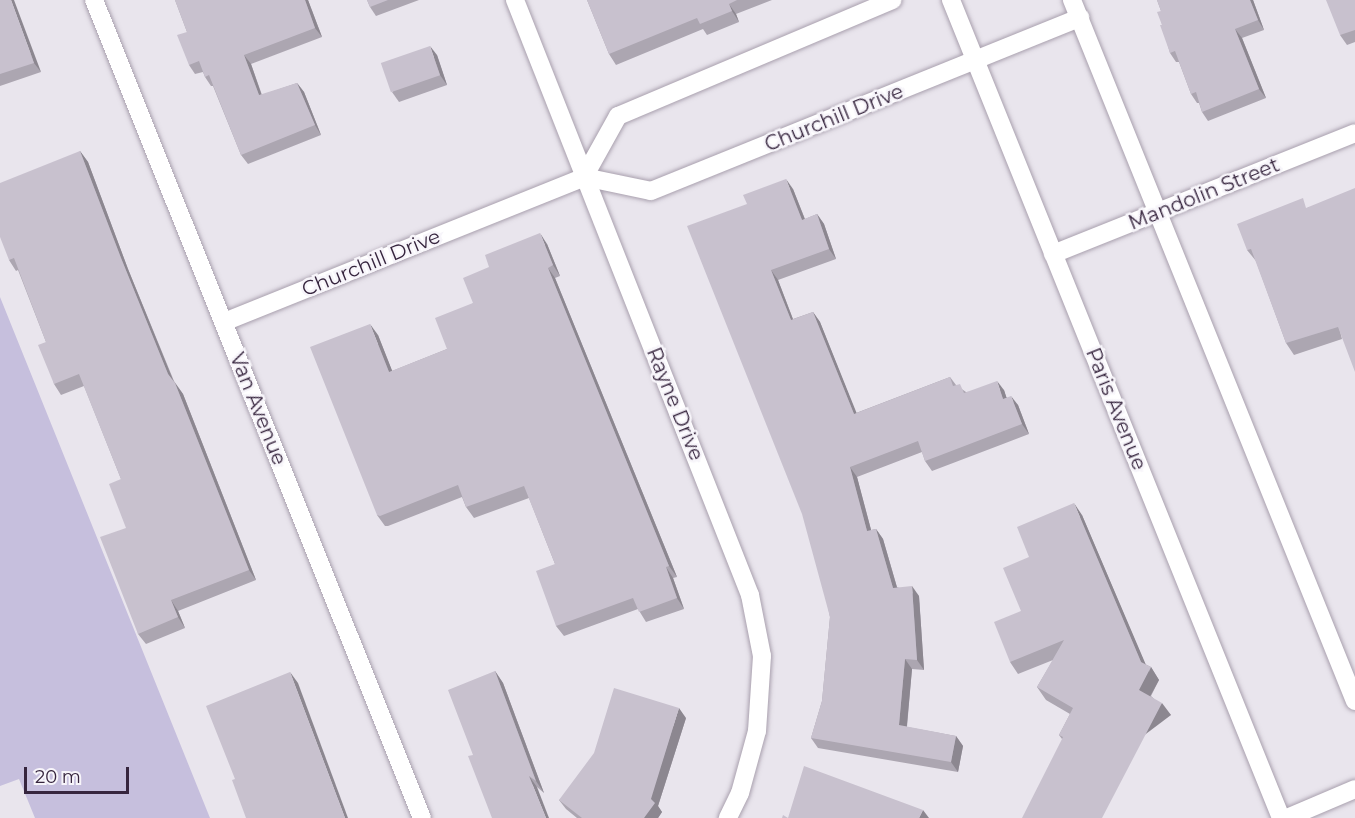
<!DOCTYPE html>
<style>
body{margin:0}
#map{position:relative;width:1355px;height:818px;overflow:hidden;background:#e9e5ed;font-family:Montserrat,sans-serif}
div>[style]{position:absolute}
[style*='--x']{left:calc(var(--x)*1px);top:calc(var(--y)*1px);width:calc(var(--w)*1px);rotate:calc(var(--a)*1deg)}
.green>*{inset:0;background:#c6bfdd}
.roads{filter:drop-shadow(0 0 2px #a9a0ae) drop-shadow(0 0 2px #a9a0ae)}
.street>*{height:18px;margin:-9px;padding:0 9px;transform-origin:9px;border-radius:9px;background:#fff}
.secondary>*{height:18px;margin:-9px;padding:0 9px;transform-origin:9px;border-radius:9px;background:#fff}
.wall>*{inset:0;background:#aca6b1}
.shaded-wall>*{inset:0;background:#8c8790;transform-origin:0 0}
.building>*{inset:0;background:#c8c1ce;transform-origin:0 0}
span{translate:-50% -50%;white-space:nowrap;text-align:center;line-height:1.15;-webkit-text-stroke:5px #f7f5fa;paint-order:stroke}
.street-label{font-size:20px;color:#36253e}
.scale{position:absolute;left:24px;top:767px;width:105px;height:27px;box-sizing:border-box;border:3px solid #36253e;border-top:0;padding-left:8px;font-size:18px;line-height:21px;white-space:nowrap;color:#36253e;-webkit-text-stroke:4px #f7f5fa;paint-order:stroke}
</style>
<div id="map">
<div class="green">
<i style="clip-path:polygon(0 297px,210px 818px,35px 818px,19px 779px,0 786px)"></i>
</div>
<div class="roads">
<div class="street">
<i style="--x:94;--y:0;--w:881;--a:68.15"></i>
<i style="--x:515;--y:0;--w:640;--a:68.45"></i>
<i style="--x:750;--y:595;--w:62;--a:78.9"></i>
<i style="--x:762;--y:656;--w:75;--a:93.8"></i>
<i style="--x:757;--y:731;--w:64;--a:105.3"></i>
<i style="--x:740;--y:793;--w:28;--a:116"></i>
<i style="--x:584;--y:177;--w:70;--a:-60.9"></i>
<i style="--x:618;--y:116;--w:298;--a:-22.9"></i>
<i style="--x:1053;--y:254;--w:325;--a:-21.8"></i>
<i style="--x:224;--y:322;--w:388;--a:-21.9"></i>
<i style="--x:584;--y:177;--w:68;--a:11.8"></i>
<i style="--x:651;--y:191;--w:463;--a:-22"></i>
<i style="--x:1287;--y:818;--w:74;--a:-23.1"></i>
</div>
<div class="secondary">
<i style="--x:951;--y:0;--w:882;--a:68.03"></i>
<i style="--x:1072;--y:0;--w:756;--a:68.02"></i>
</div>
</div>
<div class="wall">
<i style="clip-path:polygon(0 0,41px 72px,0 86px)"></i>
<i style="clip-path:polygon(175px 0,308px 0,322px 37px,251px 64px,262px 95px,297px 83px,304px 92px,321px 135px,248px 164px,241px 155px,213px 86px,211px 86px,205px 77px,203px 72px,195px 74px,189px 65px,187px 32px)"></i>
<i style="clip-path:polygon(367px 0,419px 0,376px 16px,370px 7px)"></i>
<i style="clip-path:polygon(587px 0,772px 0,736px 14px,739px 22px,707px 35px,703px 29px,616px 65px,609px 54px)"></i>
<i style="clip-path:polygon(1157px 0,1253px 0,1264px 30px,1242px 38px,1266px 98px,1208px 121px,1202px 112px,1199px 103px,1197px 103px,1191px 94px,1179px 62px,1176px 62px,1170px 53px,1162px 25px,1161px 11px)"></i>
<i style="clip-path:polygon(1355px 0,1355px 42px,1347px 45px,1340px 35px)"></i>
<i style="clip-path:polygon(437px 55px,447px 85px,399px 102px,392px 92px)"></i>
<i style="clip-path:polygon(80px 151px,88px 162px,128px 269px,174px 381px,183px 394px,256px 580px,178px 611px,185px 628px,146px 644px,138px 634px,121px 479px,84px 386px,61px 395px,54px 384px,46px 342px,18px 270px,16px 271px,9px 260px)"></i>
<i style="clip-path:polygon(793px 189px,805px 219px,817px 214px,824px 224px,836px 259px,778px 280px,793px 319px,813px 312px,820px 322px,856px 413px,950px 377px,956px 385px,966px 392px,1004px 390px,1006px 397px,1018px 405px,1029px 434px,932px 471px,925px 461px,922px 452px,857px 477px,871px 530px,876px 529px,883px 539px,897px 587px,919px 596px,924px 670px,912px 669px,907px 727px,956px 736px,963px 746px,958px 772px,818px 748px,811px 738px,822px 701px,830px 617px,747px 204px)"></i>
<i style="clip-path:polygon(1309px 207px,1342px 339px,1294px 355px,1286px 343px,1256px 261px,1247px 250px)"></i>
<i style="clip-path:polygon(547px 244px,560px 276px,555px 278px,677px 577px,673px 578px,684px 609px,646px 622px,638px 609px,564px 636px,556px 626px,555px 564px,529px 498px,474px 518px,466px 507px,462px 497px,388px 526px,385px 526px,377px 515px,378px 335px,392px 371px,447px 349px,473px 303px)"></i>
<i style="clip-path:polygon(1082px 515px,1145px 664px,1151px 667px,1159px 680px,1151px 696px,1171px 715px,1062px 739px,1059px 735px,1070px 714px,1046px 700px,1037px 687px,1053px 660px,1018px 674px,1010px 662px,1021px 611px,1029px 557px)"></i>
<i style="clip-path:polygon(495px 671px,503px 683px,544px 793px,537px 787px,473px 755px)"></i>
<i style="clip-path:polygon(686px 718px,658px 806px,662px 812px,658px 818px,577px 818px,566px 809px,559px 800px)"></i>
</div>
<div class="shaded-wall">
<i style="clip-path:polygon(11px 0,14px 0,41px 72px,34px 63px)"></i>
<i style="clip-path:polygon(305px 0,308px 0,322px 37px,315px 28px)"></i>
<i style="clip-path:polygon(1250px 0,1253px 0,1264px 30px,1258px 20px)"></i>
<i style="clip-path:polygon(729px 4px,736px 14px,739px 22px,732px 11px)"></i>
<i style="clip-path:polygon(1235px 29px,1242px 38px,1266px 98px,1259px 89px)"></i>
<i style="clip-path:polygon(430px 46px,437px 55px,447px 85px,440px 75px)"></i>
<i style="clip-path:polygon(244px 55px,251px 64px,265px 105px,259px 95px)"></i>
<i style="clip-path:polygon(297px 83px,304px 92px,321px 135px,315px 125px)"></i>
<i style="clip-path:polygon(80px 151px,88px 162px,128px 269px,175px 385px,168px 374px,121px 258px)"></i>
<i style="clip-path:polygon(786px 179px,793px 189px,809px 230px,802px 220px)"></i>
<i style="clip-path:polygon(817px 214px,824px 224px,836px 259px,829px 249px)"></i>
<i style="clip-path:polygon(540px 233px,547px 244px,560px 276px,553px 265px)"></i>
<i style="clip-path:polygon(548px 268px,555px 278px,677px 577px,669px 566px)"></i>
<i style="clip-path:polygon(771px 270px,778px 280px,797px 330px,791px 320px)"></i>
<i style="clip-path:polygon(813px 312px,820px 322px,861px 424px,854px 414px)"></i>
<i style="clip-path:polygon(370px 324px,378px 335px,397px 383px,389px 372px)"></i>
<i style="clip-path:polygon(997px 381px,1004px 390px,1010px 408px,1003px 399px)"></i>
<i style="clip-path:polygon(175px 383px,183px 394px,256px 580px,249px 570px)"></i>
<i style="clip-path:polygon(1011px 396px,1018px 405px,1029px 434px,1022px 424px)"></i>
<i style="clip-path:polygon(850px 467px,857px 477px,874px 541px,867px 531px)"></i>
<i style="clip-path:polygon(1074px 503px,1082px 515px,1149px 672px,1151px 667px,1159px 680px,1147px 702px,1139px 690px,1141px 662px)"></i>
<i style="clip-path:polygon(876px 529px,883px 539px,900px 598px,893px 588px)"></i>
<i style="clip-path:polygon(666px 567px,673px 578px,684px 609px,677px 598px)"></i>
<i style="clip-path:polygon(912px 586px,919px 596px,924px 670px,917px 660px)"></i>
<i style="clip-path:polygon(171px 600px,178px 611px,185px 628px,178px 617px)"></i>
<i style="clip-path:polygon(905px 659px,912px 669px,906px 735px,899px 725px)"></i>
<i style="clip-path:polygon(495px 671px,503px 683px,544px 793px,536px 781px)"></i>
<i style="clip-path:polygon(290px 672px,298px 683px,348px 818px,345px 818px)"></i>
<i style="left:1162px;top:703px;width:15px;height:130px;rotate:53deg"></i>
<i style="clip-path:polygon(679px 708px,686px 718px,658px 806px,662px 812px,658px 818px,644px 818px)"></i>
<i style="clip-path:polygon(956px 736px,963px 746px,958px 772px,951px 762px)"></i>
<i style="clip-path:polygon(529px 776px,537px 787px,549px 818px,546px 818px)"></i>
<i style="clip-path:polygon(923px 810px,929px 818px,919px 818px)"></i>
</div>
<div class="building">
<i style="clip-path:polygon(0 0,11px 0,34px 63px,0 74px)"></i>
<i style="clip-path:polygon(175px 0,305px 0,315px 28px,244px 55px,259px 95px,297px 83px,315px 125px,241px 155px,209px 75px,205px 77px,199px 61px,189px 65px,177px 35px,187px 32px)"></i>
<i style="clip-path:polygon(367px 0,388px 0,370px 7px)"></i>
<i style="clip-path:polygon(587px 0,737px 0,729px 4px,732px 11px,700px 24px,697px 18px,609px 54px)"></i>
<i style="clip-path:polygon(1157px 0,1250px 0,1258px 20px,1235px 29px,1259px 89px,1202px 112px,1196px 92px,1191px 94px,1175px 51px,1170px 53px,1160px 25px,1162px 25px,1157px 12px,1161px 11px)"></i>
<i style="clip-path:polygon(1326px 0,1355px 0,1355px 30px,1340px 35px)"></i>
<i style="left:430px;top:46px;width:31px;height:52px;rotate:71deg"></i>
<i style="clip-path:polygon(80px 151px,121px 258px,168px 374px,175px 383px,249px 570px,171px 600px,178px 617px,138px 634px,100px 537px,126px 528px,109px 484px,121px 479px,79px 374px,54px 384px,38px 345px,46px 342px,14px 258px,9px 260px,0 237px,0 183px)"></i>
<i style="clip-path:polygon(786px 179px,802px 220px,817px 214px,829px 249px,771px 270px,791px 320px,813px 312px,854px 414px,950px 377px,953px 386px,960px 384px,964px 393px,997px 381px,1003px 399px,1011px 396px,1022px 424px,925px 461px,918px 441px,850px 467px,867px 531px,876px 529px,893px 588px,912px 586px,917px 660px,905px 659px,899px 725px,956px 736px,951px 762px,811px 738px,822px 701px,830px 617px,802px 514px,687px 226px,747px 204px,743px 195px)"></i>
<i style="clip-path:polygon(1355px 188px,1355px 372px,1338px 327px,1286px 343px,1251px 249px,1247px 250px,1237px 224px,1303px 198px,1306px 208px)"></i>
<i style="clip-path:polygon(540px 233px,553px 265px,548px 268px,669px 566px,666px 567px,677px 598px,639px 612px,633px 598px,556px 626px,536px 571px,555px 564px,524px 486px,466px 507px,458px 485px,380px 516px,377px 515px,310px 347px,370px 324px,389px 372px,447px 349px,435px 318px,473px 303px,463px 278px,489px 267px,485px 255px)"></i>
<i style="clip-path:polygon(1074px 503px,1141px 662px,1151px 667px,1139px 690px,1162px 703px,1102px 818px,1022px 818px,1063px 737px,1059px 735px,1073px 708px,1037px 687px,1064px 640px,1010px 662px,994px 622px,1021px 611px,1003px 568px,1029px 557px,1017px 527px)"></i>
<i style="clip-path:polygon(495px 671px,536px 781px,529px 776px,546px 818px,492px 818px,468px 756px,473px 755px,448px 690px)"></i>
<i style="clip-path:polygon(290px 672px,345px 818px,246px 818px,232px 780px,235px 779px,206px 706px)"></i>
<i style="clip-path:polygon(614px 688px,679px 708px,651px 799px,655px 803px,644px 818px,582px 818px,559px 800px,594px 753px)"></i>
<i style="clip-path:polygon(804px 766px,923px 810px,919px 818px,782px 818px,783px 815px,788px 818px)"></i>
</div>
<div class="street-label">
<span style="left:834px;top:118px;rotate:-22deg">Churchill Drive</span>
<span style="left:1204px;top:194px;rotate:-22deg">Mandolin Street</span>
<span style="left:371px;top:263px;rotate:-22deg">Churchill Drive</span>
<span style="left:675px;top:404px;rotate:68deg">Rayne Drive</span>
<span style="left:258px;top:409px;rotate:68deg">Van Avenue</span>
<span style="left:1116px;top:409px;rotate:68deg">Paris Avenue</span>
</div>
<div class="scale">20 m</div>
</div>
